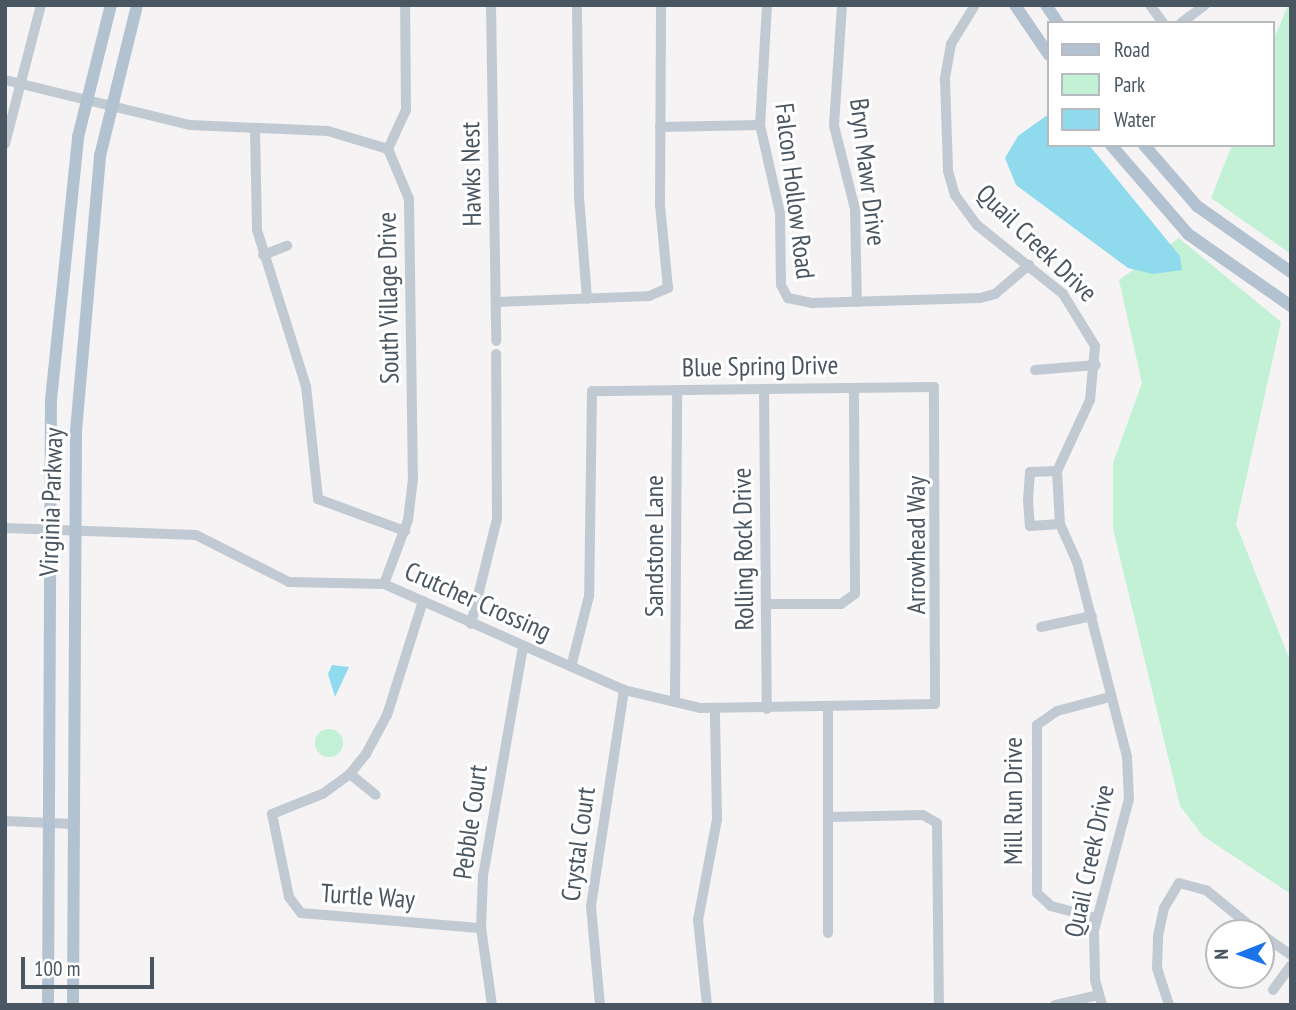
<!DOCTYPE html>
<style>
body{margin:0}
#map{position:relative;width:1296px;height:1010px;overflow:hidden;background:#f5f3f3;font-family:"PT Sans Narrow",sans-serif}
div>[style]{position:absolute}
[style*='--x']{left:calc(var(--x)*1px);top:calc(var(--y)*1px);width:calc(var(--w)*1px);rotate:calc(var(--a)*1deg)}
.green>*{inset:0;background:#c3f1d5}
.round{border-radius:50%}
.water>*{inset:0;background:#90daee}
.minor>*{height:10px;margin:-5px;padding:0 5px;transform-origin:5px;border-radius:5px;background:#c1cad2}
.major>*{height:12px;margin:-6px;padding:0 6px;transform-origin:6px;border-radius:6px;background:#b3c2d1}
span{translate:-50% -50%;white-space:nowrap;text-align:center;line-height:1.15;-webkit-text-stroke:6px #fff;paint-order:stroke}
.street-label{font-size:26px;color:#4a5661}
.frame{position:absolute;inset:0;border:7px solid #4a5661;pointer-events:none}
.legend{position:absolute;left:1047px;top:21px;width:228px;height:126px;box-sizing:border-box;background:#fff;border:2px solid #b7bbc0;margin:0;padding:9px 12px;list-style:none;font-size:21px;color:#4a5661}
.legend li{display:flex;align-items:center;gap:14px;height:35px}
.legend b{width:35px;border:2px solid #b7bbc0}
.north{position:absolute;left:1205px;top:919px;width:70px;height:70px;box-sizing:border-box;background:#fff;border:2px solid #b7bbc0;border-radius:50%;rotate:269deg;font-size:19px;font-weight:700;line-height:28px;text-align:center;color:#4a5661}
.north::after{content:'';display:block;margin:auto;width:24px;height:32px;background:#1a73e8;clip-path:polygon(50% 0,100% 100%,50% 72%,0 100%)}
.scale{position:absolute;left:21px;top:957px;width:133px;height:32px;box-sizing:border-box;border:4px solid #4a5661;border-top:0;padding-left:9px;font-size:21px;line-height:24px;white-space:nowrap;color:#4a5661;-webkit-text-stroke:5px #fff;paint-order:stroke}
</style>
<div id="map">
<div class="green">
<i style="clip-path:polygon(1288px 5px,1291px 5px,1291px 254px,1211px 198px,1232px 145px,1273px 145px,1273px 41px)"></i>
<i style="clip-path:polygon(1179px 238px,1281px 322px,1236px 524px,1291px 663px,1291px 894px,1203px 836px,1180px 806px,1113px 529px,1113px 463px,1142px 383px,1119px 280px)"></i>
<i class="round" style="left:315px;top:729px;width:28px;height:28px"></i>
</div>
<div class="water">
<i style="clip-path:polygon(1049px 114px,1049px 145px,1089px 145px,1180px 256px,1182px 270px,1153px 274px,1128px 268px,1016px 185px,1005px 158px,1018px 136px)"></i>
<i style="clip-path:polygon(332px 665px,349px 667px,335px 697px,328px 674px)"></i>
</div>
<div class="minor">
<i style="--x:491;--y:5;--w:336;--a:89.1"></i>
<i style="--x:577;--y:5;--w:192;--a:89.4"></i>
<i style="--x:579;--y:197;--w:102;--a:85.5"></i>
<i style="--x:767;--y:5;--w:120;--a:93.3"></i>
<i style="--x:760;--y:125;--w:90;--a:77.2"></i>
<i style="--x:780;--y:213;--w:72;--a:89.2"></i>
<i style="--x:781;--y:285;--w:15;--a:62"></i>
<i style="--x:788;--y:298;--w:25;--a:12"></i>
<i style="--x:812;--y:303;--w:168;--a:-1.7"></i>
<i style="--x:980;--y:298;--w:16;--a:-15"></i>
<i style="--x:995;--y:294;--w:45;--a:-40.5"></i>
<i style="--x:842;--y:5;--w:121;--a:93.8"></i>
<i style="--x:834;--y:126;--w:86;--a:75.8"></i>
<i style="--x:855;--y:209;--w:93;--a:88.8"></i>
<i style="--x:975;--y:5;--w:46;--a:121.6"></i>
<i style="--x:951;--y:44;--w:36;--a:100"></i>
<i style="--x:945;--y:79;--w:92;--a:88.1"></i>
<i style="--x:948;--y:171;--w:25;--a:74"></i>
<i style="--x:955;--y:195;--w:37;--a:54"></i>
<i style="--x:977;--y:225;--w:110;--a:38.7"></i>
<i style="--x:1063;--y:294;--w:61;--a:58.4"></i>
<i style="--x:1095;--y:346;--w:54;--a:95.3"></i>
<i style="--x:1090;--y:400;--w:78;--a:114.9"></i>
<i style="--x:1057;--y:471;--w:27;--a:178"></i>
<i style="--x:1030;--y:472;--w:28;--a:94"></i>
<i style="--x:1028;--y:500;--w:26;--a:86"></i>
<i style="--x:1030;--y:526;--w:30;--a:-4"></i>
<i style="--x:1060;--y:524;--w:42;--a:65.9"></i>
<i style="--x:1077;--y:562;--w:201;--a:75.6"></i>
<i style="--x:1127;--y:757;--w:42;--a:87.3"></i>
<i style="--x:1129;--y:799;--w:137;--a:104.9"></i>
<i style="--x:1094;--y:931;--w:49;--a:88.8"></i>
<i style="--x:1095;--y:980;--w:26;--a:74"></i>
<i style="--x:1150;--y:5;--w:22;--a:54"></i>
<i style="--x:1181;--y:23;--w:30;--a:-37"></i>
<i style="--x:5;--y:80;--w:190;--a:13.7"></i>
<i style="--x:190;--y:125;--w:138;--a:2.5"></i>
<i style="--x:328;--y:131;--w:63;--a:16.7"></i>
<i style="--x:388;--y:149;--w:54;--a:67.2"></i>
<i style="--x:409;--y:199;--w:280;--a:89.2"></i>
<i style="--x:413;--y:479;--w:41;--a:97"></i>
<i style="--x:408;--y:520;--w:68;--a:110.6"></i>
<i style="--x:660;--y:127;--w:100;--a:-1.1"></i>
<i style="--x:255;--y:131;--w:99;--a:88.8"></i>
<i style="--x:257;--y:230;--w:164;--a:72.6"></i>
<i style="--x:306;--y:386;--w:114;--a:83.9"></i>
<i style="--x:318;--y:499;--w:93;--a:20.2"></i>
<i style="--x:5;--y:144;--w:144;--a:-75.5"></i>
<i style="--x:388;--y:149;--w:43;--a:-65.2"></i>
<i style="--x:406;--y:110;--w:105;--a:-90.5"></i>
<i style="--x:263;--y:255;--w:26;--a:-21"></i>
<i style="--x:496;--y:302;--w:153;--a:-2.2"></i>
<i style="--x:649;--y:296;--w:21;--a:-23"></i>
<i style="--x:668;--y:288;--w:83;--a:-95.5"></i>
<i style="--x:660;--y:205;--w:200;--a:-89.7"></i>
<i style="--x:1035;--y:370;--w:61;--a:-4.7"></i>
<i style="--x:764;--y:389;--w:320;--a:89.5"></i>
<i style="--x:1057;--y:471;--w:53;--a:86.8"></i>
<i style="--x:5;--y:528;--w:191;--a:2.1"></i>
<i style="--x:196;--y:535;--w:104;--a:26.8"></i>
<i style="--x:289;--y:582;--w:95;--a:1.2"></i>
<i style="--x:384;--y:584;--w:262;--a:23.8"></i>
<i style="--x:624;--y:690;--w:78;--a:13.3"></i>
<i style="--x:700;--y:708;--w:235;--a:-1"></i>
<i style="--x:935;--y:704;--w:317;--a:-90.2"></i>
<i style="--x:934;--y:387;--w:342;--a:179.3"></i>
<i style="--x:592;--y:391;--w:205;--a:90.8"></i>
<i style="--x:589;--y:596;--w:73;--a:104.2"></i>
<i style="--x:423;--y:601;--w:120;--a:107.5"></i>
<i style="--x:387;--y:715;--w:44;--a:118.3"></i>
<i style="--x:366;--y:754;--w:26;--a:129"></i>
<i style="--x:350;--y:774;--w:34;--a:144"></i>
<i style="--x:322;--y:794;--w:54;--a:158.2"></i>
<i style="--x:272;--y:814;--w:85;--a:78.4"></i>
<i style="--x:289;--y:897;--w:20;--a:53"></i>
<i style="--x:301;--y:913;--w:181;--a:4.8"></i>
<i style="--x:767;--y:604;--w:74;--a:0"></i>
<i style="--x:841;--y:604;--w:17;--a:-36"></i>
<i style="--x:855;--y:594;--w:206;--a:-90.3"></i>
<i style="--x:471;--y:624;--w:108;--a:-76.1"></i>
<i style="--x:497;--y:519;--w:165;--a:-90.3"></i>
<i style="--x:1041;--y:627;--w:52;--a:-12.2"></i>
<i style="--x:675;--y:702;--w:312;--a:-89.6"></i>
<i style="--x:350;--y:774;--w:33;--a:39"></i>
<i style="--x:830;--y:817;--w:93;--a:-1.2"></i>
<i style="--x:923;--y:815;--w:16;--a:30"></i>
<i style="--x:937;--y:823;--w:182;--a:89.4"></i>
<i style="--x:5;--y:821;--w:68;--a:2.5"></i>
<i style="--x:1096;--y:918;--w:47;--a:-165.1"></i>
<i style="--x:1051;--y:906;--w:19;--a:-137"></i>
<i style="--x:1037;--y:893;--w:168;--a:-90"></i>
<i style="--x:1037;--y:725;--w:24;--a:-35"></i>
<i style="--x:1057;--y:711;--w:55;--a:-14.8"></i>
<i style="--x:828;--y:933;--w:227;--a:-90"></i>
<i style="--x:1261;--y:934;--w:37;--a:35"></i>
<i style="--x:1273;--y:990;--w:31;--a:-54"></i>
<i style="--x:492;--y:1005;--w:78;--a:-98.1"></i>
<i style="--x:481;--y:928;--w:52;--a:-87.8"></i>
<i style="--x:483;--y:876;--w:233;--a:-80.1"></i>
<i style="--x:600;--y:1005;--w:99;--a:-95.2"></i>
<i style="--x:591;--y:906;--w:219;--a:-81.3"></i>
<i style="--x:707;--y:1005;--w:85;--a:-96"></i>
<i style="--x:698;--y:920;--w:103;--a:-79.3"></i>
<i style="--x:717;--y:819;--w:109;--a:-91.1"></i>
<i style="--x:1055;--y:1005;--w:44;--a:-13.1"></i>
<i style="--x:1169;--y:1005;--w:39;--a:-108"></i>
<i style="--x:1157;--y:968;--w:32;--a:-88"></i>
<i style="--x:1158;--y:936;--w:29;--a:-78"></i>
<i style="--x:1164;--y:908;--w:29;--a:-59"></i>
<i style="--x:1179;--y:883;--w:28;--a:15"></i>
<i style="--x:1206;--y:890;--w:68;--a:39.1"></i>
</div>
<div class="major">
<i style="--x:1015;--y:5;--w:60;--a:55.8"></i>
<i style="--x:1046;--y:5;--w:22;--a:56"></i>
<i style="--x:1111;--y:145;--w:118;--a:49.1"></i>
<i style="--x:1188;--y:234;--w:126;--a:35"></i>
<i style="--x:1144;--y:145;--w:81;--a:49"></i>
<i style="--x:1197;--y:206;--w:115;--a:35.1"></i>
<i style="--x:48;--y:1005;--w:605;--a:-89.72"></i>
<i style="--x:51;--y:400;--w:264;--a:-84.1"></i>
<i style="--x:78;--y:137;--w:136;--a:-76"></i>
<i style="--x:73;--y:1005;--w:574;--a:-89.7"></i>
<i style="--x:76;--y:431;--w:276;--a:-85"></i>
<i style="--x:100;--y:156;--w:155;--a:-76.2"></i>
</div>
<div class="street-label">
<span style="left:868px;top:172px;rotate:83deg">Bryn Mawr Drive</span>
<span style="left:471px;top:174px;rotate:-91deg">Hawks Nest</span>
<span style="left:795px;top:191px;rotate:83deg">Falcon Hollow Road</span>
<span style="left:1037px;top:243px;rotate:44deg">Quail Creek Drive</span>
<span style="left:388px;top:298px;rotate:-91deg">South Village Drive</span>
<span style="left:760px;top:366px;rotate:-1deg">Blue Spring Drive</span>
<span style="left:51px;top:502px;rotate:-88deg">Virginia Parkway</span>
<span style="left:916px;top:545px;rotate:-90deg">Arrowhead Way</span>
<span style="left:654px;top:546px;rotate:-90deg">Sandstone Lane</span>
<span style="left:743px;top:549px;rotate:-91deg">Rolling Rock Drive</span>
<span style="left:478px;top:601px;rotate:24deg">Crutcher Crossing</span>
<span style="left:1013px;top:801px;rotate:-90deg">Mill Run Drive</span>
<span style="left:470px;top:822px;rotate:-82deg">Pebble Court</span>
<span style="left:578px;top:844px;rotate:-82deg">Crystal Court</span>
<span style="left:1089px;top:861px;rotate:-78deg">Quail Creek Drive</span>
<span style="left:368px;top:896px;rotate:4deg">Turtle Way</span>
</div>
<div class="frame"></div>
<ul class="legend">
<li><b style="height:9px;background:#b3c2d1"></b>Road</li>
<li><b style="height:19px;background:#c3f1d5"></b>Park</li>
<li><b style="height:19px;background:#90daee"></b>Water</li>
</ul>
<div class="north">N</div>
<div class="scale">100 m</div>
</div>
